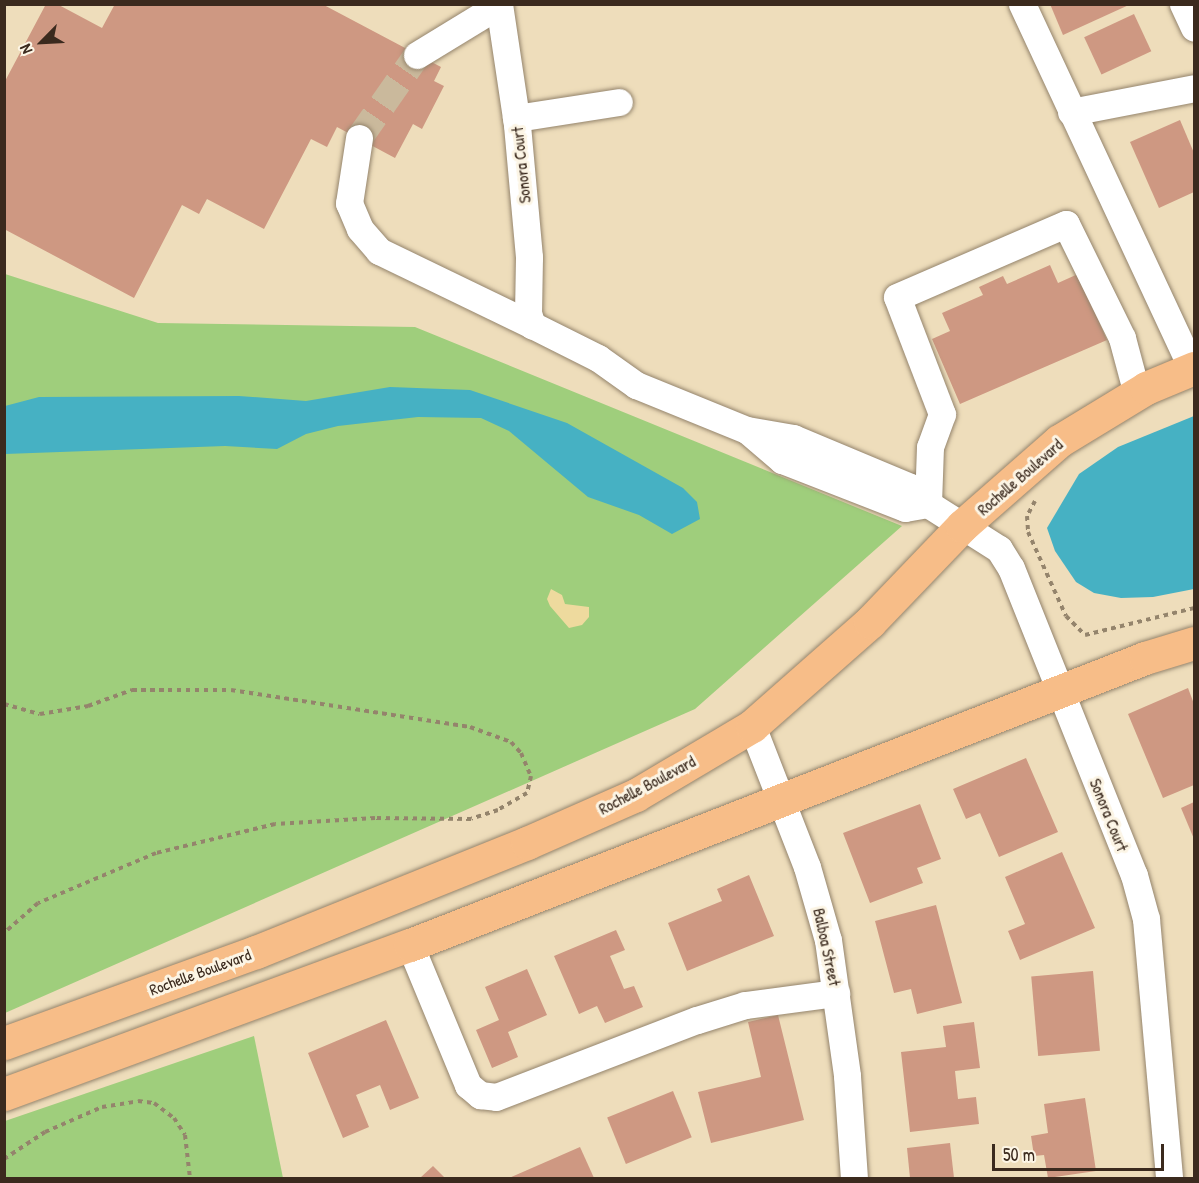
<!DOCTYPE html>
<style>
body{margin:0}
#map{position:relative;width:1199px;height:1183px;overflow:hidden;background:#edb;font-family:"Patrick Hand",sans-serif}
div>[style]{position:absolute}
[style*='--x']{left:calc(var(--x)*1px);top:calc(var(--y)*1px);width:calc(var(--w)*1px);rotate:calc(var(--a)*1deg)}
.green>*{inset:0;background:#9fce7c}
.sand>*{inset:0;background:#eeda9e}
.water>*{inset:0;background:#46b1c3}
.building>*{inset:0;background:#ce9882;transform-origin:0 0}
.minor-tunnel>*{height:27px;margin-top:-13.5px;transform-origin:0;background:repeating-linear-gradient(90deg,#cab99c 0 27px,transparent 0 41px)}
.path>*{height:4px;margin-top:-2px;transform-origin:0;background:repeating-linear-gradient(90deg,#94846c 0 4.5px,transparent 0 9px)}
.roads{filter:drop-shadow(0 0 2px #94846c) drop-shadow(0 0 2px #94846c)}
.minor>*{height:27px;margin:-13.5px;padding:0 13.5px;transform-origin:13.5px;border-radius:13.5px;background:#fff}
.major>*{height:33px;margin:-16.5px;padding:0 16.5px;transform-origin:16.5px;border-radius:16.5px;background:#f7bd88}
span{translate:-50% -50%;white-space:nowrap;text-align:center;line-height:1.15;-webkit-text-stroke:6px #fcf5e5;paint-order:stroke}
.street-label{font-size:16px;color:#3b2a1e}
.frame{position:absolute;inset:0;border:6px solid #3b2a1e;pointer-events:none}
.north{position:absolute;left:12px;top:12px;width:60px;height:60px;-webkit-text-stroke:4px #fcf5e5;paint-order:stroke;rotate:246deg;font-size:16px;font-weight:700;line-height:24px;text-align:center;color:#3b2a1e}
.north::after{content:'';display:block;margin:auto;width:21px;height:27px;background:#3b2a1e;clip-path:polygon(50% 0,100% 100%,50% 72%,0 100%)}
.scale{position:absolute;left:992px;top:1144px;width:172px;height:27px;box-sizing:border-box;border:3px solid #3b2a1e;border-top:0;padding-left:8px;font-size:18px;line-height:21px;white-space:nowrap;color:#3b2a1e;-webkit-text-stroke:4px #fcf5e5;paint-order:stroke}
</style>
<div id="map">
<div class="green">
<i style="clip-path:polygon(5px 274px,158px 323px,415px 327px,902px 526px,695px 709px,5px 1013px)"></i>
<i style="clip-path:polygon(254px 1036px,283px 1178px,5px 1178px,5px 1121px)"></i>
</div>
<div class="sand">
<i style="clip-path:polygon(551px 589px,562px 595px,565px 604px,589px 607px,589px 617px,582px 625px,569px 628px,550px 606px,547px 599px)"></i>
</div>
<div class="water">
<i style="clip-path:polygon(390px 387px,470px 390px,567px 423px,683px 488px,697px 502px,700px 519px,672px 534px,639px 515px,588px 497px,509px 431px,481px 418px,418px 417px,338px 426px,306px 434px,277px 449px,225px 446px,5px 454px,5px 406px,39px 397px,239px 396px,306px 401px)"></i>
<i style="clip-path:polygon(1194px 416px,1194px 589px,1153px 597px,1121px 598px,1094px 593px,1076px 582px,1055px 551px,1047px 528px,1079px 474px,1118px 447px)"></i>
</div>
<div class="building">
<i style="clip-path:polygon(46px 4px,57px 4px,102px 28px,115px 4px,322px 4px,441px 67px,434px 81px,444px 86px,422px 129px,413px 124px,395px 158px,337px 127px,327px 147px,311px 139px,264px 229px,207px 199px,199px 214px,182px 205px,134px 298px,4px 229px,4px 83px)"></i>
<i style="clip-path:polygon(1050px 4px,1131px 4px,1063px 35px)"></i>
<i style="left:1134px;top:14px;width:41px;height:55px;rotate:65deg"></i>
<i style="clip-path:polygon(1180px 120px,1194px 153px,1194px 192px,1159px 208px,1130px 142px)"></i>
<i style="clip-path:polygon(1050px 265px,1058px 283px,1078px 274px,1107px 340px,960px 404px,932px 339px,950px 331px,942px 313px,983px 295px,979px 287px,1003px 276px,1007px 284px)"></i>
<i style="clip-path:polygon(1188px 688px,1194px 704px,1194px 785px,1163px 798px,1128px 714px)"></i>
<i style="clip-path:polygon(1026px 758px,1058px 832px,999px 857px,980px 813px,966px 819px,953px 789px)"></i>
<i style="clip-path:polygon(1194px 802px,1194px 839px,1181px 808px)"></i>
<i style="clip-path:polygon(920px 804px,941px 859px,917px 868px,923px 883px,870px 903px,843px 833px)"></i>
<i style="clip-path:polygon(1062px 852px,1095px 928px,1020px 960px,1008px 931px,1025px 924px,1005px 877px)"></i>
<i style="clip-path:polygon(749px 875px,774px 936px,687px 971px,668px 923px,722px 901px,717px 889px)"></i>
<i style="clip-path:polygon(936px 905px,962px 1003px,917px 1014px,911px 989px,894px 993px,875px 921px)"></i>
<i style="clip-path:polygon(616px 930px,625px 950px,610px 956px,624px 989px,634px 986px,643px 1007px,605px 1023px,597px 1006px,579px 1014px,554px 956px)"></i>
<i style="clip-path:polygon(527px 969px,547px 1015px,508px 1032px,518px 1057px,492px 1068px,476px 1030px,499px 1020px,485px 987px)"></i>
<i style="left:1093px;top:971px;width:80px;height:62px;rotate:85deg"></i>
<i style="clip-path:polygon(778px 1015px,804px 1120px,711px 1143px,698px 1092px,761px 1077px,748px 1022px)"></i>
<i style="clip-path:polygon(386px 1020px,419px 1098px,390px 1110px,380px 1085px,356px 1095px,369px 1127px,343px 1138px,308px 1053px)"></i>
<i style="clip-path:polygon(974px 1022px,980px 1068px,955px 1071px,958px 1099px,976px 1097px,979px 1124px,910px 1132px,901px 1052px,946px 1047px,943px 1026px)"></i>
<i style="left:673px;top:1091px;width:50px;height:71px;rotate:68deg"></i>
<i style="clip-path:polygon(1085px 1098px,1096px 1171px,1048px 1178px,1044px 1155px,1034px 1156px,1031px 1136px,1048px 1133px,1044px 1104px)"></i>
<i style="clip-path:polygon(950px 1143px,954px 1178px,910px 1178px,907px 1148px)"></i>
<i style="clip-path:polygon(580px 1147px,594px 1178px,509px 1178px)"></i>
<i style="clip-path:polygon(433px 1166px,445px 1178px,420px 1178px)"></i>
</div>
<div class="minor-tunnel">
<i style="--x:359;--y:138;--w:101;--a:-55.1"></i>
</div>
<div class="path">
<i style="--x:1035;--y:501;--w:17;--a:118"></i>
<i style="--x:1027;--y:516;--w:16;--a:86"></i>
<i style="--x:1028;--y:532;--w:92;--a:65.7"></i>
<i style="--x:1066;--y:616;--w:27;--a:45"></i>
<i style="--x:1085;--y:635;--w:112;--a:-13.9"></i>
<i style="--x:4;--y:704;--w:37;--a:16"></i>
<i style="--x:40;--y:714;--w:49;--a:-9.5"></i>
<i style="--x:88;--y:706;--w:47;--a:-20"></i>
<i style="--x:132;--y:690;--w:99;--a:0"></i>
<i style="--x:231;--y:690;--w:242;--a:8.8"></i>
<i style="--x:470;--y:727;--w:44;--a:20.1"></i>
<i style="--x:511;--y:742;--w:15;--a:48"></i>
<i style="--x:521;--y:753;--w:25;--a:67"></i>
<i style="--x:531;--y:776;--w:17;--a:103"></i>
<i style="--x:527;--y:793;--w:34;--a:150"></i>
<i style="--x:498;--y:810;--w:28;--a:162"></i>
<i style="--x:471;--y:819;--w:96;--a:-179.4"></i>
<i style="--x:375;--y:818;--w:100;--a:176.6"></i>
<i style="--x:275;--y:824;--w:122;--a:166.3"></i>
<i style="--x:156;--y:853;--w:128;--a:157"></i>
<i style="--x:38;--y:903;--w:45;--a:138.6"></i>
<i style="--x:4;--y:1159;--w:49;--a:-33.4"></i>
<i style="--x:45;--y:1132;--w:62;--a:-23.7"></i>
<i style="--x:102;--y:1107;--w:36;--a:-9"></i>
<i style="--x:138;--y:1101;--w:16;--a:7"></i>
<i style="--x:154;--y:1103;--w:25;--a:37"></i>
<i style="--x:174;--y:1118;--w:20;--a:57"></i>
<i style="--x:185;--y:1135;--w:43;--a:83.4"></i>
</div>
<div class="roads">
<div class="minor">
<i style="--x:499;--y:4;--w:122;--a:81.5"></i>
<i style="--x:517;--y:125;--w:133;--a:84.8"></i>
<i style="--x:529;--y:257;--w:56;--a:91"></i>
<i style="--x:528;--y:313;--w:13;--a:72"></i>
<i style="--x:532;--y:325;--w:74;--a:26.6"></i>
<i style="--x:598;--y:358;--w:47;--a:35.4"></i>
<i style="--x:636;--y:385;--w:120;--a:22.1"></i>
<i style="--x:747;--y:430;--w:47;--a:9.9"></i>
<i style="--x:793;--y:438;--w:127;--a:22.7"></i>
<i style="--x:910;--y:487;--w:25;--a:43"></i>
<i style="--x:928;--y:504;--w:84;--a:32.4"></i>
<i style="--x:999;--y:549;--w:22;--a:58"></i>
<i style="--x:1011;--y:568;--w:331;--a:68.2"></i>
<i style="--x:1134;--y:875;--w:46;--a:74.7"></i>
<i style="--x:1146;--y:919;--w:260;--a:84.9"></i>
<i style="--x:1022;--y:4;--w:403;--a:65"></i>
<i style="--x:1183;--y:4;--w:26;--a:65"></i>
<i style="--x:417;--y:55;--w:96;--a:-31.4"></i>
<i style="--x:1071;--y:112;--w:125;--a:-11"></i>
<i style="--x:516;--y:118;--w:104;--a:-8.8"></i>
<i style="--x:359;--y:138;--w:66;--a:98.7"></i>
<i style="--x:349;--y:203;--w:28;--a:67"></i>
<i style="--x:360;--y:229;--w:29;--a:49"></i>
<i style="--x:379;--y:251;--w:170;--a:25.8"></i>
<i style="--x:748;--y:431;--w:45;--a:40.5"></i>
<i style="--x:782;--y:460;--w:132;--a:21.3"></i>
<i style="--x:905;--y:508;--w:23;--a:-10"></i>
<i style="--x:928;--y:504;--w:57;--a:-88"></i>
<i style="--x:930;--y:447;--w:35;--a:-70"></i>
<i style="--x:942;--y:414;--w:125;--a:-111"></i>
<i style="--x:897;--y:297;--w:184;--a:-23.4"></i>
<i style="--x:1066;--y:224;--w:127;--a:63.8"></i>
<i style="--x:1122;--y:338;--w:58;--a:75"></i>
<i style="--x:752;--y:726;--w:151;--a:68.7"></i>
<i style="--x:807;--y:867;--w:76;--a:74"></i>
<i style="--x:828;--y:940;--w:137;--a:82"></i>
<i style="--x:847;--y:1076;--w:102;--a:86.1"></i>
<i style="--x:410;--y:945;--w:152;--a:67.5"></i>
<i style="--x:468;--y:1085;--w:16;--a:40"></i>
<i style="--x:480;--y:1095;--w:16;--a:7"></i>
<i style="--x:496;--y:1097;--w:215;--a:-21"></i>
<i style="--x:697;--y:1020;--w:50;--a:-17.4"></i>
<i style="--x:745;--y:1005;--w:92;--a:-7.5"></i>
</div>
<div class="major">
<i style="--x:4;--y:1043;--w:268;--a:-19.9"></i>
<i style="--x:256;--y:952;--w:292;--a:-21.9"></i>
<i style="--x:527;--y:843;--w:119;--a:-23.8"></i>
<i style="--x:636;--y:795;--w:135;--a:-30.7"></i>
<i style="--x:752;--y:726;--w:157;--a:-41.4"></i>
<i style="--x:870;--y:622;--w:133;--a:-46.2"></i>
<i style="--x:962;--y:526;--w:129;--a:-41.2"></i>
<i style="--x:1059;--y:441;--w:102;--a:-31.3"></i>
<i style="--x:1146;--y:388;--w:52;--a:-22.6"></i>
<i style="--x:4;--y:1094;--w:432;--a:-20.2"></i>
<i style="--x:410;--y:945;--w:789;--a:-21.33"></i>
<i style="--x:1145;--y:658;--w:51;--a:-17"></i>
</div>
</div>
<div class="street-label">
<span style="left:521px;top:165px;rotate:-96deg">Sonora Court</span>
<span style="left:1020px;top:477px;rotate:-41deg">Rochelle Boulevard</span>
<span style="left:647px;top:785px;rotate:-28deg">Rochelle Boulevard</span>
<span style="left:1109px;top:815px;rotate:68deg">Sonora Court</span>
<span style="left:827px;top:947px;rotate:78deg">Balboa Street</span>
<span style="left:200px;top:972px;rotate:-20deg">Rochelle Boulevard</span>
</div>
<div class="frame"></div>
<div class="north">N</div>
<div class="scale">50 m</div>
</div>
